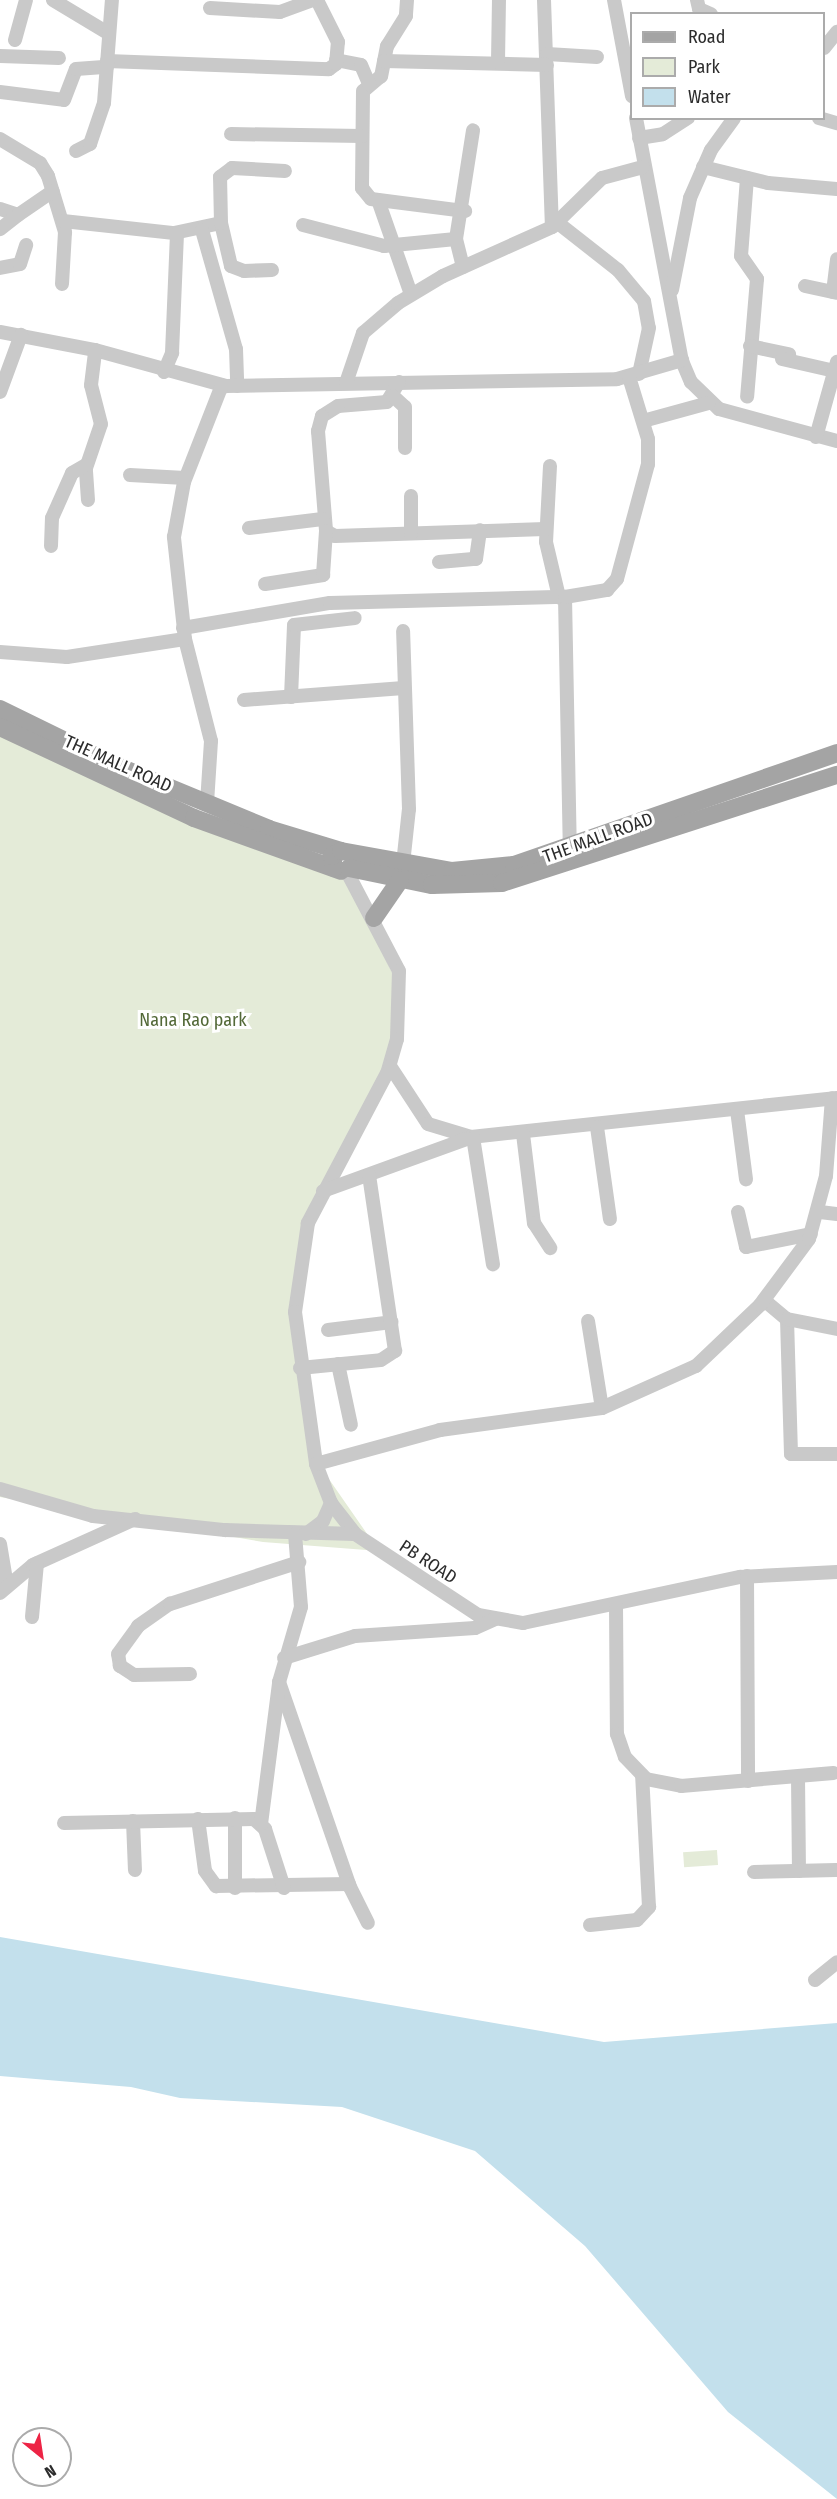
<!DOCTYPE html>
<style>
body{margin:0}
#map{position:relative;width:837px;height:2499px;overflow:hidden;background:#fff;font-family:"Fira Sans Condensed",sans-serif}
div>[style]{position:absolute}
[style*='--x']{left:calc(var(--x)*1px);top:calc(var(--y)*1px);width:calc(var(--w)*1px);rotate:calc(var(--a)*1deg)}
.green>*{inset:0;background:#e4ebd8;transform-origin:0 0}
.water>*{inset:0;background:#c3e0ec}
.minor>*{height:14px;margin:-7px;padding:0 7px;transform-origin:7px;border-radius:7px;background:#c9c9c9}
.major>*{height:18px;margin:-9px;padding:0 9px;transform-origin:9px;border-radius:9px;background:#a4a4a4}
span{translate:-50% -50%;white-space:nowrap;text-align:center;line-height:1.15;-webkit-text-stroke:6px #fff;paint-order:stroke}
.street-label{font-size:18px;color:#2c2c2c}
.park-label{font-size:18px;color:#536938}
.legend{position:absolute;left:630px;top:12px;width:195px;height:108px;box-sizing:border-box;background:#fff;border:2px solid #ababab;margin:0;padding:8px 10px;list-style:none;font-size:18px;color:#2c2c2c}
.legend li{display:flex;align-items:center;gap:12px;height:30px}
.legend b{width:30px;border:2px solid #ababab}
.north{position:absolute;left:12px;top:2427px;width:60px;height:60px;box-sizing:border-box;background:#fff;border:2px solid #ababab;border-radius:50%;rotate:150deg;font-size:16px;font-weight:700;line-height:24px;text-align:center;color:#2c2c2c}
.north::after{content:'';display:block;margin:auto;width:21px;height:27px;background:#ed2445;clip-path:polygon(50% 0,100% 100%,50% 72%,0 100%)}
</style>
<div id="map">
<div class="green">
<i style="clip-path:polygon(0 732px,342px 873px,398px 984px,395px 1044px,323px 1191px,297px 1291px,324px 1472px,379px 1551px,263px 1542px,0 1497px)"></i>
<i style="left:717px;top:1850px;width:15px;height:34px;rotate:86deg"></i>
</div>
<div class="water">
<i style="clip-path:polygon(0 1937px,604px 2042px,837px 2023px,837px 2499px,728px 2412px,585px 2246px,475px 2151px,342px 2107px,180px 2098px,131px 2087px,0 2076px)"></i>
</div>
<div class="minor">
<i style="--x:53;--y:0;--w:64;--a:31"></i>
<i style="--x:407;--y:0;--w:16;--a:94"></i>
<i style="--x:406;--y:16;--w:36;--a:122"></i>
<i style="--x:387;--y:46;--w:31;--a:101"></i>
<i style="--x:381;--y:76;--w:23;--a:140"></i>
<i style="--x:363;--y:91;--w:97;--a:90.6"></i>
<i style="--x:362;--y:188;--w:14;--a:51"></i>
<i style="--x:371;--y:199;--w:95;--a:7.3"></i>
<i style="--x:544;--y:0;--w:227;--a:88"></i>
<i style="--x:614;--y:0;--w:98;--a:79.4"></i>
<i style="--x:697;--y:0;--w:9;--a:77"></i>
<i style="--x:699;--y:9;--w:13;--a:23"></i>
<i style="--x:210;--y:8;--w:70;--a:3.3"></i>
<i style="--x:280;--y:12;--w:35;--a:-20"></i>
<i style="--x:15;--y:40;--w:41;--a:-74.6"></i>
<i style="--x:824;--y:48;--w:21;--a:-51"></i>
<i style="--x:547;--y:54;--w:50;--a:3.4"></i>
<i style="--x:0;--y:56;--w:59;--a:1.9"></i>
<i style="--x:336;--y:60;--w:25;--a:11"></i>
<i style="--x:361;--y:65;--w:21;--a:67"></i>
<i style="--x:107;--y:61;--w:222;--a:2.1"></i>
<i style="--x:329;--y:69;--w:9;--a:-36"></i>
<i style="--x:336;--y:64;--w:22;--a:-85"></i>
<i style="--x:338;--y:42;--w:47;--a:-116.6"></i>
<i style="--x:384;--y:61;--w:163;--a:1.4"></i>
<i style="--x:498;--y:62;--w:62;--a:-89.1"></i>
<i style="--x:0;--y:92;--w:64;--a:7.1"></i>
<i style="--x:64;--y:100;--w:33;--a:-69"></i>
<i style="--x:76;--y:69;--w:31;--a:-4"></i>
<i style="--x:636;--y:118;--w:247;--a:79.3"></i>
<i style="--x:682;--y:361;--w:23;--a:67"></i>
<i style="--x:691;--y:382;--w:39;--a:44"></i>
<i style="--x:719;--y:409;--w:122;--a:15.2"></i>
<i style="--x:819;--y:118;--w:19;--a:16"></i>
<i style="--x:231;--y:134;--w:131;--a:0.9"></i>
<i style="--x:639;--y:138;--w:24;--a:-9"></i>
<i style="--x:663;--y:134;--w:30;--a:-33"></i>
<i style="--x:0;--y:139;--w:47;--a:31"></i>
<i style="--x:40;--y:163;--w:15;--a:58"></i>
<i style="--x:48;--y:176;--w:59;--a:73.1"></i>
<i style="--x:65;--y:232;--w:52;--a:93.3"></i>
<i style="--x:76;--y:151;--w:16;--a:-27"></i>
<i style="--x:90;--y:144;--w:43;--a:-71.1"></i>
<i style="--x:104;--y:103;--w:103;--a:-85.6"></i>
<i style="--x:703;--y:167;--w:67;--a:13.8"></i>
<i style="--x:768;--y:183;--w:69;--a:5"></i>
<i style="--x:747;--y:178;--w:78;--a:94.4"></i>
<i style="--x:741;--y:256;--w:28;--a:55"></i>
<i style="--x:757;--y:279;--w:118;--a:94.8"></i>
<i style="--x:378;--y:200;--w:100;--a:70.7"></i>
<i style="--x:0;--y:209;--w:19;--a:18"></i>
<i style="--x:18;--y:215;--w:23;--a:142"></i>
<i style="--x:18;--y:215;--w:42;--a:-34.4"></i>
<i style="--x:63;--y:221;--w:112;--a:6.2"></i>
<i style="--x:174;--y:233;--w:48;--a:-12"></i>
<i style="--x:558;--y:223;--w:76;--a:38.1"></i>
<i style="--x:618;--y:270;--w:40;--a:50"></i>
<i style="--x:644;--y:301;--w:27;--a:80"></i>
<i style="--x:649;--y:328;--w:47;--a:102.3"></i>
<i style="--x:303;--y:225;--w:84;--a:14.5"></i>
<i style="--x:384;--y:246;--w:72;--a:-5.6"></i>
<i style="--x:202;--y:230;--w:124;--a:74.1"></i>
<i style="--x:236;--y:349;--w:37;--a:88"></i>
<i style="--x:463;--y:267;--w:29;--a:-104"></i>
<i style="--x:456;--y:239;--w:110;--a:-81.1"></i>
<i style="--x:0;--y:268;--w:20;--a:-11"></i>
<i style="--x:20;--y:264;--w:20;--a:-72"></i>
<i style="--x:272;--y:270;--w:28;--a:178"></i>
<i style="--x:244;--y:271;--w:14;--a:-159"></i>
<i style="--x:231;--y:266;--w:44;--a:-103.1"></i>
<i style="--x:221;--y:223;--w:46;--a:-91.2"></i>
<i style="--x:220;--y:177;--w:15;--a:-37"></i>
<i style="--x:232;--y:168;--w:53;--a:3.2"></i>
<i style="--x:805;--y:286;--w:33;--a:12"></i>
<i style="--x:672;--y:290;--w:94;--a:-78.9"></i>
<i style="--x:690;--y:198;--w:52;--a:-66.4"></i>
<i style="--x:711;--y:150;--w:39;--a:-54"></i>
<i style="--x:833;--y:292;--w:33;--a:-83"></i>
<i style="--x:0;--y:332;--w:97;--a:10.7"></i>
<i style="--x:95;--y:350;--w:136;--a:15.4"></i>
<i style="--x:226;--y:386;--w:391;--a:-1"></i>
<i style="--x:617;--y:379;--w:68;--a:-16.3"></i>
<i style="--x:750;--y:346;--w:40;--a:12"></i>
<i style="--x:782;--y:359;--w:54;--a:12.8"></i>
<i style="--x:164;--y:372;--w:21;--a:-67"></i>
<i style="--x:172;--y:353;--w:120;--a:-87.6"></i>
<i style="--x:399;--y:382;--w:23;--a:121"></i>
<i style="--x:387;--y:402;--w:49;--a:175.3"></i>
<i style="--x:338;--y:406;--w:19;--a:148"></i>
<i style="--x:322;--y:416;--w:16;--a:105"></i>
<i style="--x:318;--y:431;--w:100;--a:85.4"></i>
<i style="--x:326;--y:531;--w:10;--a:29"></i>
<i style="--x:335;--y:536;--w:210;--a:-1.9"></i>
<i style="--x:346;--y:383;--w:53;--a:-71.2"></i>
<i style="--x:363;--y:333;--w:46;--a:-40.6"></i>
<i style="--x:398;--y:303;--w:52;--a:-31"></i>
<i style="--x:443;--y:276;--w:120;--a:-24.2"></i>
<i style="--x:552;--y:227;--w:70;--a:-44.4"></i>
<i style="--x:602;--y:178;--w:42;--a:-15"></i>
<i style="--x:0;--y:392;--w:61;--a:-69.8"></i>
<i style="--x:393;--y:396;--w:16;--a:43"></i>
<i style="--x:405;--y:407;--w:41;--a:90"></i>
<i style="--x:643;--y:421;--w:68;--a:-15.3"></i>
<i style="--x:816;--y:437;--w:78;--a:-74.4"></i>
<i style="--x:550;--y:466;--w:76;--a:93"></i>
<i style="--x:546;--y:542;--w:57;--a:76.7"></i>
<i style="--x:130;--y:475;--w:55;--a:3.1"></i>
<i style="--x:411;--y:496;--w:37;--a:90"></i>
<i style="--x:88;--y:500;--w:32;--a:-94"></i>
<i style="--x:86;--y:468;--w:46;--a:-71.2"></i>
<i style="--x:101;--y:424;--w:40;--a:-104.4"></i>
<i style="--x:91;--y:385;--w:35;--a:-83"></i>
<i style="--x:249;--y:528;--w:74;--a:-7"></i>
<i style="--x:51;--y:546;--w:28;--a:-88"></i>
<i style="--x:52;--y:518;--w:49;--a:-66"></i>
<i style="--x:72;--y:473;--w:16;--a:-30"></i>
<i style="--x:439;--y:562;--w:37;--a:-5"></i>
<i style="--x:476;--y:559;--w:29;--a:-82"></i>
<i style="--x:265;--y:584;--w:59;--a:-8.8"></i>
<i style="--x:323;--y:575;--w:44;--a:-86.1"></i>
<i style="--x:565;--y:597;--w:255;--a:88.9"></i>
<i style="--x:183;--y:628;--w:149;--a:-9.7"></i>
<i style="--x:330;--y:603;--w:235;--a:-1.5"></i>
<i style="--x:565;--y:597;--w:43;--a:-9.5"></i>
<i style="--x:607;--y:590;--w:15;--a:-48"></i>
<i style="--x:617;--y:579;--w:119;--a:-74.9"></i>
<i style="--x:648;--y:464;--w:25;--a:-90"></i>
<i style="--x:648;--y:439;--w:65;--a:-107"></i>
<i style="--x:0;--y:652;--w:67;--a:4.3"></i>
<i style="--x:67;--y:657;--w:119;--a:-8.7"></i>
<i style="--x:291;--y:697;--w:72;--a:-87.6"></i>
<i style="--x:294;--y:625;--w:61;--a:-6.5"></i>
<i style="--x:244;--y:700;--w:160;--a:-4.3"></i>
<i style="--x:207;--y:803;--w:62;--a:-86.3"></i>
<i style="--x:211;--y:741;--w:105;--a:-104.3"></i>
<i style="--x:185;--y:639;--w:103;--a:-96.2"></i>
<i style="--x:174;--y:537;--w:56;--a:-79.7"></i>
<i style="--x:184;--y:482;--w:104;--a:-68.6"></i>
<i style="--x:403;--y:864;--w:55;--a:-83.8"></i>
<i style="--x:409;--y:809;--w:178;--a:-91.9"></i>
<i style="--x:346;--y:870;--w:114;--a:62.3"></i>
<i style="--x:399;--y:971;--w:68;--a:91.7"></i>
<i style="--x:397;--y:1039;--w:35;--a:106"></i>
<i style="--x:387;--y:1073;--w:170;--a:117.8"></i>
<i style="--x:308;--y:1223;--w:90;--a:98.3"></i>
<i style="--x:295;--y:1312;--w:153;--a:82.1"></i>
<i style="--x:316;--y:1464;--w:42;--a:69"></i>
<i style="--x:331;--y:1503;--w:39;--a:52"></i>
<i style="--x:390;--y:1066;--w:69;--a:56.8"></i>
<i style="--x:428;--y:1124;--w:45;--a:16.8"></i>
<i style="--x:471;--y:1137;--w:368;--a:-6.1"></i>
<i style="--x:737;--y:1110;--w:70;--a:82.6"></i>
<i style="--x:597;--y:1127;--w:93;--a:82"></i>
<i style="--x:523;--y:1134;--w:90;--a:83"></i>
<i style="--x:534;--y:1223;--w:30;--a:57"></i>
<i style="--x:473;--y:1137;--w:129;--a:81.1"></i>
<i style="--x:323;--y:1191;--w:153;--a:-19.9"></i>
<i style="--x:738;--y:1212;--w:36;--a:77"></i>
<i style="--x:746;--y:1247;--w:66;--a:-11.3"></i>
<i style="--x:820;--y:1212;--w:17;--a:7"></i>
<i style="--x:764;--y:1300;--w:30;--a:40"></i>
<i style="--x:787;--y:1319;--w:135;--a:88.3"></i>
<i style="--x:791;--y:1454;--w:46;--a:0"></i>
<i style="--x:787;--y:1319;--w:51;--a:11.3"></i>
<i style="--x:588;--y:1321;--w:88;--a:80.9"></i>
<i style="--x:328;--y:1330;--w:64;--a:-7.1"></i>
<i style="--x:338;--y:1364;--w:62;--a:78"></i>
<i style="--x:300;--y:1368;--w:81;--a:-5.6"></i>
<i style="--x:381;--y:1360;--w:17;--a:-33"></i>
<i style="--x:395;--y:1351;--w:178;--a:-98.4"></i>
<i style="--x:316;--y:1464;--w:129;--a:-15.3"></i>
<i style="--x:440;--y:1430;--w:163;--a:-7.7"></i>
<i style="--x:602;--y:1408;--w:103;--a:-24.1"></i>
<i style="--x:696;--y:1366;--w:88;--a:-43.6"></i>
<i style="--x:760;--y:1305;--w:82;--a:-53.4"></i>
<i style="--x:809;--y:1239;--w:65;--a:-74.9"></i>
<i style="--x:826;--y:1176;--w:78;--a:-85.6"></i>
<i style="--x:0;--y:1489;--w:97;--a:16.2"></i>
<i style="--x:93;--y:1516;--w:133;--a:6.1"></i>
<i style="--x:225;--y:1530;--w:130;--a:1.8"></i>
<i style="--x:355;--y:1534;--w:147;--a:33.4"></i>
<i style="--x:478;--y:1615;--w:46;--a:10.1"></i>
<i style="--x:523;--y:1623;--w:222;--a:-12"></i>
<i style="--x:740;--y:1577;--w:97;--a:-3"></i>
<i style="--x:295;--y:1534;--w:73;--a:85.3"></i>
<i style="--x:301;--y:1607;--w:78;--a:106.3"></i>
<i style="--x:279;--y:1682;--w:217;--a:70.9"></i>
<i style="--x:350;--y:1887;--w:40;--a:63.4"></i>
<i style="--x:306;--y:1534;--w:21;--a:-37"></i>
<i style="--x:323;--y:1521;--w:20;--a:-66"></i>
<i style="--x:0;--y:1544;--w:43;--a:80.5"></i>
<i style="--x:747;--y:1576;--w:205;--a:89.7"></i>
<i style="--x:0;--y:1593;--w:43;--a:-40.3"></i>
<i style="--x:33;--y:1565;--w:112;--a:-24.3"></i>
<i style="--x:616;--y:1604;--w:130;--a:89.6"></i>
<i style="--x:617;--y:1734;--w:24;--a:71"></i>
<i style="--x:625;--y:1757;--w:30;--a:46"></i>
<i style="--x:646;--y:1779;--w:36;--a:11"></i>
<i style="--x:681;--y:1786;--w:153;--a:-4.9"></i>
<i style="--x:32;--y:1617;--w:54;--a:-84.7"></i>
<i style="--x:284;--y:1658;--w:74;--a:-17.2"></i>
<i style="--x:355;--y:1636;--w:120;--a:-3.8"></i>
<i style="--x:475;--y:1628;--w:22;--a:-24"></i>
<i style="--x:190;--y:1674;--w:56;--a:179"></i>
<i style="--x:134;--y:1675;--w:17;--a:-147"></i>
<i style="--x:120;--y:1666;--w:12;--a:-99"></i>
<i style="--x:118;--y:1654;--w:34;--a:-54"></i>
<i style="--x:138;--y:1626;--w:39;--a:-35"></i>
<i style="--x:170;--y:1604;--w:136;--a:-18"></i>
<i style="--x:798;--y:1777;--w:94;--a:89.4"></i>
<i style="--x:235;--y:1818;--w:70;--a:90"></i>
<i style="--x:198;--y:1819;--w:52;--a:82.3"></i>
<i style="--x:205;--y:1871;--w:19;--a:54"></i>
<i style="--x:216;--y:1886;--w:133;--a:-0.9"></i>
<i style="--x:133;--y:1821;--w:49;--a:87.7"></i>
<i style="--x:64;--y:1823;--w:190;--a:-1.2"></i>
<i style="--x:254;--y:1819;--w:15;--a:42"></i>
<i style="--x:265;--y:1829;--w:62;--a:72.1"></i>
<i style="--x:261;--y:1824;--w:141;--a:-82.7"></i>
<i style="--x:754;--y:1872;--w:82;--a:-1.4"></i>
<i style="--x:590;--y:1925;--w:47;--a:-6.1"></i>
<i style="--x:637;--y:1920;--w:18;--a:-47"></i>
<i style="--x:649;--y:1907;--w:132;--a:-93"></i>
<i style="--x:815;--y:1980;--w:28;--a:-39"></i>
</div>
<div class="major">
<i style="--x:0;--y:709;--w:123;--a:26.1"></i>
<i style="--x:110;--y:763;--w:172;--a:22.5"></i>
<i style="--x:269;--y:829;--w:75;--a:17"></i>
<i style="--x:0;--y:727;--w:214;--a:25.1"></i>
<i style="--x:194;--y:818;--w:156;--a:19.8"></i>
<i style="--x:334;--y:868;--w:12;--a:-99"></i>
<i style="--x:332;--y:856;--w:10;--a:-29"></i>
<i style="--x:341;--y:851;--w:113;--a:10.2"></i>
<i style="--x:452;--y:871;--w:62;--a:-5.5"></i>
<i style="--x:514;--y:865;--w:342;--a:-19.1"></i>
<i style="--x:349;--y:868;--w:85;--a:11.6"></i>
<i style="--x:432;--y:885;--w:70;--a:-1.6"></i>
<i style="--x:502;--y:883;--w:352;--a:-17.9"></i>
<i style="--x:374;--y:918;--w:46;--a:-55.6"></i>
</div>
<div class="street-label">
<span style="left:118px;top:764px;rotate:24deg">THE MALL ROAD</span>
<span style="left:598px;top:838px;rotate:-20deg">THE MALL ROAD</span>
<span style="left:428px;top:1562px;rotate:33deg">PB ROAD</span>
</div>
<div class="park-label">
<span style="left:193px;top:1020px">Nana Rao park</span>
</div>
<ul class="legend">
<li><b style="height:8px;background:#a4a4a4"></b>Road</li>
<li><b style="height:16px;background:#e4ebd8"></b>Park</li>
<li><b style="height:16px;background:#c3e0ec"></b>Water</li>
</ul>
<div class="north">N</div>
</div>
